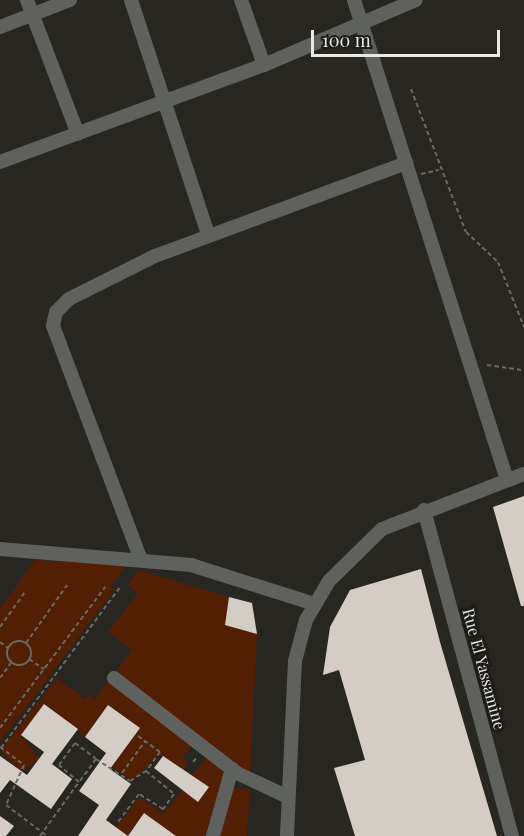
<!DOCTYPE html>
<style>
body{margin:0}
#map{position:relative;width:524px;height:836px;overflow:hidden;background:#272620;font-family:"Playfair Display",serif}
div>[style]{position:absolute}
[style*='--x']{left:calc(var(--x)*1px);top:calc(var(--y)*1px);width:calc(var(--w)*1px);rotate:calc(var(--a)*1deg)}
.green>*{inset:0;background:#531f04}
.building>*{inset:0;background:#d3cdc6}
.path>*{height:2px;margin-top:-1px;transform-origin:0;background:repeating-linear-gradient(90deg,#696862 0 4.5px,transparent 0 7.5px)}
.path>.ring{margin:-1px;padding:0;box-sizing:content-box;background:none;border:2px solid #696862;border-radius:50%}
.minor>*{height:14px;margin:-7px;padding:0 7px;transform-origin:7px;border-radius:7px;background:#5f615e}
span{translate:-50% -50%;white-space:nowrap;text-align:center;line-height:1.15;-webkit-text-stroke:6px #1d1c17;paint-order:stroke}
.street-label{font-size:16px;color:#e9e8e4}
.scale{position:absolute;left:311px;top:30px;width:189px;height:27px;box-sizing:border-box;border:3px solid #e9e8e4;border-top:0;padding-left:8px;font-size:18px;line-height:21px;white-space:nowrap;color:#e9e8e4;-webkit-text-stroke:4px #1d1c17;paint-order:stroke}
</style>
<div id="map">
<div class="green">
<i style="clip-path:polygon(35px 560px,127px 564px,110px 587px,114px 590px,0 742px,0 609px)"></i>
<i style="clip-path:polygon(139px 570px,229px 597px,225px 625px,257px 634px,250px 777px,115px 673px,132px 650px,108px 632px,138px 593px,128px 585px)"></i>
<i style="clip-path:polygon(57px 678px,85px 699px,89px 695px,95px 700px,109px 680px,193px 746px,182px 757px,189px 763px,183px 771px,160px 754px,132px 781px,111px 766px,140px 728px,108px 705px,85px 737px,45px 704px,21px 735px,39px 758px,22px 772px,0 751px)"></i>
<i style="clip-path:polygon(206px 758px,226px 770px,205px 836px,175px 836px,144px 813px,128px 836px,116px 828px,140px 797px,163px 814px,183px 790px,208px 787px,192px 775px)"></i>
<i style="clip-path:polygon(229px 788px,250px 789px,247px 836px,215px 836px)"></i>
</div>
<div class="building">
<i style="clip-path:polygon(524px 496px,524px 606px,521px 606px,493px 507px)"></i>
<i style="clip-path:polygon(421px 569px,440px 642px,497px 836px,355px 836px,334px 768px,365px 760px,339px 670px,323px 675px,330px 627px,350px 590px)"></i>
<i style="clip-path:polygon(229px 597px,252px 603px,257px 634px,225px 625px)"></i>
<i style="clip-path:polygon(44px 704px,78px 729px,52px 764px,72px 779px,51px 809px,10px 780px,0 793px,0 756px,27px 775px,44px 752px,21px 735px)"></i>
<i style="clip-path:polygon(108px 705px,140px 728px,110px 769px,131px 784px,106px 820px,128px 836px,78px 836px,99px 805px,79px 791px,106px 753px,85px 737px)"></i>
<i style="clip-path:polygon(163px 756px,209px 787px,198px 802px,154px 768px)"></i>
<i style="clip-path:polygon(144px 813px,176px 836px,128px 836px)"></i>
<i style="clip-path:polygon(0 816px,14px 826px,6px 836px,0 836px)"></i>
</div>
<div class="path">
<i style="--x:411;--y:89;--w:153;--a:69"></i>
<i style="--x:466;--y:232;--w:44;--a:43.2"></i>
<i style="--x:498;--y:262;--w:70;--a:68.2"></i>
<i style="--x:421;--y:174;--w:18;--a:-13"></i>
<i style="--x:487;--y:365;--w:37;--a:8"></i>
<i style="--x:0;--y:627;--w:43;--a:-54.5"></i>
<i class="ring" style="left:7px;top:641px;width:22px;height:22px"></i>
<i style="--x:0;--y:642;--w:10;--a:37"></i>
<i style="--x:26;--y:643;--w:71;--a:-54.7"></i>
<i style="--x:29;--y:659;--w:18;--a:34"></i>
<i style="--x:0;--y:678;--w:19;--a:-54"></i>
<i style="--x:0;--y:728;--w:176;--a:-53.3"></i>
<i style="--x:138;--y:736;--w:27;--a:36"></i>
<i style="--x:160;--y:752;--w:24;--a:126"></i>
<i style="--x:75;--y:743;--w:26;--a:37"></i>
<i style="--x:96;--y:759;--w:29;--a:126"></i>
<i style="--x:79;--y:782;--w:26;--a:-140"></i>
<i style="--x:59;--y:765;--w:27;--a:-54"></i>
<i style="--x:0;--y:747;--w:30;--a:37"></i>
<i style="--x:24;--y:765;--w:44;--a:114.2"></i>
<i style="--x:6;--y:805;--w:51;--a:37.1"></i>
<i style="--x:1;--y:748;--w:202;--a:-53.5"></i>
<i style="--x:96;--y:759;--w:40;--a:32.9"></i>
<i style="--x:130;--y:781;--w:19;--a:-32"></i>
<i style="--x:146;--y:771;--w:36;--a:39"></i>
<i style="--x:174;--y:794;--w:19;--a:126"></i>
<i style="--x:163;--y:809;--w:28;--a:-148"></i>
<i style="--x:139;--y:794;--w:36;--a:127"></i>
<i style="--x:193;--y:762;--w:6;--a:-51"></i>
<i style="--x:122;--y:773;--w:39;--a:-54"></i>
<i style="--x:40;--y:836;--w:67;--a:-54.2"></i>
</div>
<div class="minor">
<i style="--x:27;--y:0;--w:143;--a:69.2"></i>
<i style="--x:131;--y:0;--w:246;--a:71.8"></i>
<i style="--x:241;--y:0;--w:69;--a:70.5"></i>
<i style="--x:354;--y:0;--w:504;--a:72.32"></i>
<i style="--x:0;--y:27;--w:75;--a:-21.1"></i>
<i style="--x:0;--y:162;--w:281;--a:-20.2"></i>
<i style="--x:264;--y:65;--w:165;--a:-23.2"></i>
<i style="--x:424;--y:510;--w:338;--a:74.9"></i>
<i style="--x:0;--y:549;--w:192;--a:4.8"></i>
<i style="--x:191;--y:565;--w:130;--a:17.5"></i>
<i style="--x:141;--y:560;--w:250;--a:-110.6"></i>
<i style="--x:53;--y:326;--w:14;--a:-78"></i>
<i style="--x:56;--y:312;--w:18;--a:-45"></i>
<i style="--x:69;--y:299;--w:96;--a:-26.6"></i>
<i style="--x:155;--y:256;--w:268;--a:-20.3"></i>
<i style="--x:114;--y:678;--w:155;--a:37.7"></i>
<i style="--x:237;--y:773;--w:56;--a:25.2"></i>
<i style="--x:213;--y:836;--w:70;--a:-74.2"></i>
<i style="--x:287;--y:836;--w:175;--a:-87.4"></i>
<i style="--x:295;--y:661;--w:42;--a:-75"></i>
<i style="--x:306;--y:620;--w:45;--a:-59.5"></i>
<i style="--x:329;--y:581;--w:74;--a:-44.5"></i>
<i style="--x:382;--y:529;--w:152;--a:-21.2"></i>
</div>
<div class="street-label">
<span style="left:484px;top:669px;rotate:75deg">Rue El Yassamine</span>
</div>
<div class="scale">100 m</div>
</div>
